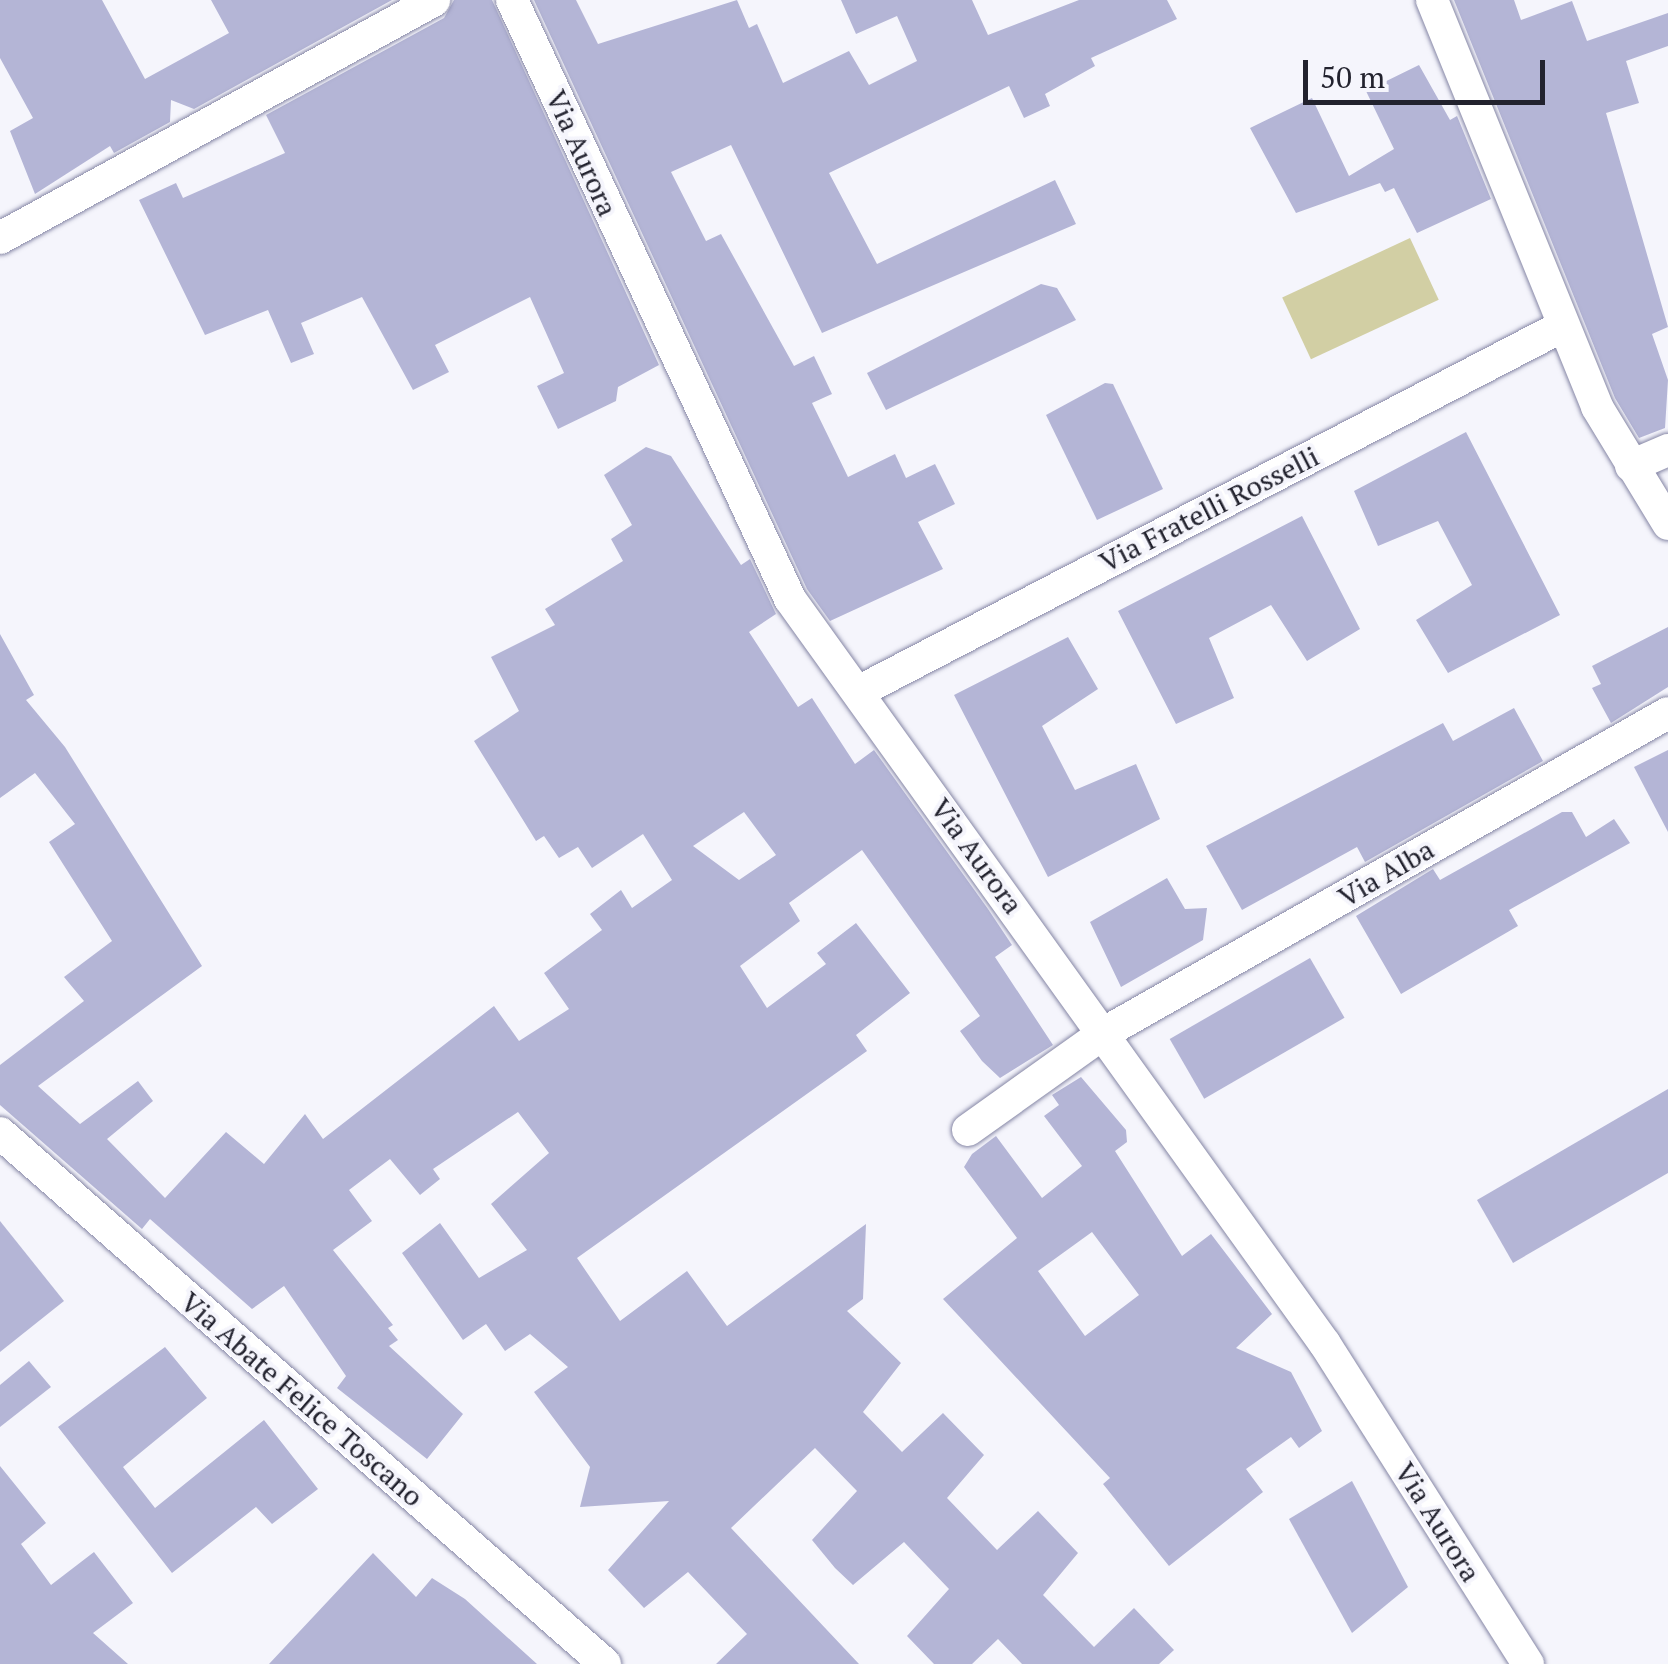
<!DOCTYPE html>
<style>
body{margin:0}
#map{position:relative;width:1668px;height:1664px;overflow:hidden;background:#f5f5fc;font-family:"PT Serif",serif}
div>[style]{position:absolute}
[style*='--x']{left:calc(var(--x)*1px);top:calc(var(--y)*1px);width:calc(var(--w)*1px);rotate:calc(var(--a)*1deg)}
.green>*{inset:0;background:#d2cfa4;transform-origin:0 0}
.building>*{inset:0;background:#b4b5d6;transform-origin:0 0}
.roads{filter:drop-shadow(0 0 2px #8586a5) drop-shadow(0 0 2px #8586a5)}
.minor>*{height:32px;margin:-16px;padding:0 16px;transform-origin:16px;border-radius:16px;background:#fff}
span{translate:-50% -50%;white-space:nowrap;text-align:center;line-height:1.15;-webkit-text-stroke:8px #f5f5fc;paint-order:stroke}
.street-label{font-size:28px;color:#22222e}
.scale{position:absolute;left:1303px;top:60px;width:242px;height:45px;box-sizing:border-box;border:5px solid #22222e;border-top:0;padding-left:12px;font-size:30px;line-height:35px;white-space:nowrap;color:#22222e;-webkit-text-stroke:8px #f5f5fc;paint-order:stroke}
</style>
<div id="map">
<div class="green">
<i style="left:1410px;top:238px;width:68px;height:141px;rotate:65deg"></i>
</div>
<div class="building">
<i style="clip-path:polygon(0 0,102px 0,145px 79px,229px 33px,211px 0,392px 0,194px 109px,171px 100px,170px 122px,114px 153px,110px 146px,35px 194px,10px 131px,33px 118px,0 58px)"></i>
<i style="clip-path:polygon(454px 0,492px 0,659px 365px,618px 387px,616px 401px,558px 429px,537px 386px,564px 373px,530px 297px,435px 345px,449px 372px,413px 390px,362px 297px,301px 323px,314px 354px,291px 363px,268px 310px,205px 335px,139px 200px,176px 183px,183px 198px,285px 153px,266px 115px,444px 18px)"></i>
<i style="clip-path:polygon(534px 0,576px 0,598px 44px,737px 0,749px 28px,757px 24px,783px 83px,849px 51px,869px 85px,917px 61px,897px 16px,856px 34px,841px 0,972px 0,988px 35px,1079px 0,1167px 0,1177px 19px,1091px 58px,1095px 66px,1045px 94px,1050px 106px,1024px 118px,1009px 86px,829px 173px,877px 264px,1055px 180px,1076px 224px,822px 333px,731px 145px,671px 172px,706px 241px,721px 234px,794px 366px,814px 356px,832px 394px,812px 403px,848px 477px,895px 454px,906px 478px,935px 464px,955px 504px,918px 522px,943px 569px,830px 621px,807px 589px)"></i>
<i style="clip-path:polygon(1454px 0,1514px 0,1521px 20px,1572px 1px,1587px 41px,1668px 13px,1668px 46px,1626px 61px,1639px 103px,1606px 113px,1668px 327px,1652px 334px,1668px 380px,1665px 428px,1639px 438px,1615px 398px)"></i>
<i style="clip-path:polygon(1419px 65px,1450px 120px,1457px 116px,1491px 199px,1417px 233px,1394px 188px,1385px 192px,1380px 183px,1296px 213px,1250px 128px,1312px 98px,1349px 176px,1394px 149px,1366px 91px)"></i>
<i style="clip-path:polygon(1041px 284px,1057px 288px,1076px 320px,886px 410px,867px 373px)"></i>
<i style="clip-path:polygon(1105px 383px,1113px 384px,1163px 489px,1097px 520px,1046px 415px)"></i>
<i style="clip-path:polygon(1466px 432px,1560px 615px,1448px 673px,1416px 620px,1472px 585px,1438px 521px,1378px 546px,1354px 491px)"></i>
<i style="clip-path:polygon(evenodd,646px 447px,671px 456px,741px 565px,750px 559px,776px 614px,749px 632px,798px 707px,812px 698px,855px 764px,874px 750px,988px 909px,1012px 945px,995px 957px,1053px 1045px,1000px 1078px,982px 1061px,960px 1031px,980px 1016px,862px 850px,789px 903px,800px 921px,740px 966px,767px 1008px,826px 964px,817px 953px,856px 923px,910px 993px,856px 1035px,867px 1051px,577px 1258px,620px 1321px,687px 1271px,727px 1326px,866px 1224px,863px 1299px,847px 1311px,901px 1363px,863px 1412px,902px 1452px,943px 1413px,984px 1455px,947px 1498px,997px 1550px,1038px 1511px,1078px 1553px,1043px 1595px,1094px 1647px,1134px 1608px,1174px 1650px,1159px 1664px,1022px 1664px,998px 1639px,972px 1664px,934px 1664px,907px 1636px,949px 1589px,904px 1542px,853px 1585px,835px 1568px,812px 1540px,857px 1491px,815px 1448px,731px 1528px,859px 1664px,716px 1664px,747px 1634px,688px 1572px,644px 1608px,608px 1570px,669px 1501px,580px 1507px,590px 1467px,534px 1392px,568px 1367px,530px 1334px,505px 1351px,486px 1324px,463px 1340px,402px 1253px,440px 1223px,479px 1278px,527px 1250px,491px 1204px,549px 1153px,518px 1112px,433px 1169px,440px 1179px,420px 1195px,390px 1159px,349px 1190px,372px 1221px,333px 1250px,393px 1325px,388px 1328px,398px 1340px,389px 1346px,463px 1414px,427px 1459px,337px 1388px,346px 1376px,284px 1286px,252px 1309px,150px 1219px,142px 1229px,0 1105px,0 1065px,84px 1001px,64px 977px,112px 941px,49px 842px,75px 824px,35px 773px,0 798px,0 634px,34px 695px,26px 700px,65px 747px,202px 966px,38px 1086px,80px 1124px,138px 1081px,153px 1101px,107px 1139px,165px 1198px,226px 1132px,264px 1164px,305px 1114px,323px 1139px,494px 1006px,519px 1041px,569px 1009px,544px 973px,602px 930px,590px 914px,621px 890px,632px 908px,672px 880px,643px 834px,592px 868px,578px 847px,559px 858px,544px 836px,536px 841px,474px 741px,519px 711px,491px 657px,555px 625px,545px 609px,623px 561px,611px 539px,632px 525px,604px 475px,646px 447px,744px 812px,776px 855px,739px 880px,693px 846px,744px 812px)"></i>
<i style="clip-path:polygon(1302px 516px,1360px 629px,1307px 661px,1271px 605px,1209px 638px,1234px 698px,1176px 724px,1118px 611px)"></i>
<i style="clip-path:polygon(1668px 627px,1668px 687px,1611px 723px,1592px 688px,1601px 684px,1592px 666px)"></i>
<i style="clip-path:polygon(1068px 637px,1098px 689px,1042px 726px,1075px 790px,1136px 764px,1160px 819px,1048px 877px,954px 695px)"></i>
<i style="clip-path:polygon(1514px 708px,1543px 761px,1365px 862px,1357px 847px,1242px 910px,1206px 846px,1443px 723px,1453px 741px)"></i>
<i style="clip-path:polygon(1668px 750px,1668px 832px,1634px 767px)"></i>
<i style="clip-path:polygon(1562px 812px,1572px 812px,1586px 837px,1614px 819px,1630px 843px,1509px 910px,1518px 926px,1401px 994px,1356px 916px,1433px 869px,1440px 880px)"></i>
<i style="clip-path:polygon(1167px 878px,1185px 909px,1207px 908px,1203px 940px,1121px 987px,1090px 922px)"></i>
<i style="left:1310px;top:958px;width:69px;height:162px;rotate:60deg"></i>
<i style="clip-path:polygon(evenodd,1081px 1077px,1126px 1130px,1127px 1142px,1115px 1151px,1182px 1256px,1211px 1234px,1272px 1314px,1236px 1348px,1291px 1372px,1322px 1431px,1299px 1448px,1291px 1437px,1246px 1469px,1263px 1492px,1169px 1566px,1103px 1484px,1110px 1478px,943px 1299px,1017px 1238px,964px 1167px,972px 1154px,996px 1136px,1042px 1198px,1082px 1166px,1044px 1116px,1059px 1105px,1052px 1095px,1081px 1077px,1092px 1232px,1139px 1295px,1085px 1336px,1038px 1271px,1092px 1232px)"></i>
<i style="clip-path:polygon(1668px 1089px,1668px 1173px,1513px 1263px,1477px 1200px)"></i>
<i style="clip-path:polygon(0 1221px,64px 1301px,0 1352px)"></i>
<i style="clip-path:polygon(165px 1347px,207px 1398px,123px 1467px,155px 1508px,264px 1420px,318px 1489px,272px 1524px,256px 1507px,172px 1573px,58px 1427px)"></i>
<i style="clip-path:polygon(29px 1361px,51px 1387px,0 1427px,0 1385px)"></i>
<i style="clip-path:polygon(0 1466px,46px 1523px,21px 1544px,51px 1585px,94px 1552px,133px 1603px,93px 1633px,128px 1664px,0 1664px)"></i>
<i style="clip-path:polygon(1352px 1481px,1408px 1587px,1352px 1633px,1289px 1519px)"></i>
<i style="clip-path:polygon(373px 1553px,416px 1597px,432px 1578px,465px 1599px,537px 1664px,269px 1664px)"></i>
</div>
<div class="roads">
<div class="minor">
<i style="--x:512;--y:0;--w:660;--a:65.1"></i>
<i style="--x:790;--y:599;--w:917;--a:54.32"></i>
<i style="--x:1325;--y:1344;--w:379;--a:57.6"></i>
<i style="--x:1432;--y:0;--w:439;--a:67.9"></i>
<i style="--x:1597;--y:407;--w:137;--a:58.7"></i>
<i style="--x:0;--y:238;--w:495;--a:-28.7"></i>
<i style="--x:1631;--y:466;--w:40;--a:-23.4"></i>
<i style="--x:858;--y:692;--w:792;--a:-27.44"></i>
<i style="--x:968;--y:1130;--w:167;--a:-35.5"></i>
<i style="--x:1104;--y:1033;--w:648;--a:-29.57"></i>
<i style="--x:0;--y:1133;--w:805;--a:41.27"></i>
</div>
</div>
<div class="street-label">
<span style="left:582px;top:153px;rotate:66deg">Via Aurora</span>
<span style="left:1209px;top:509px;rotate:-27deg">Via Fratelli Rosselli</span>
<span style="left:977px;top:856px;rotate:54deg">Via Aurora</span>
<span style="left:1386px;top:873px;rotate:-30deg">Via Alba</span>
<span style="left:302px;top:1399px;rotate:41deg">Via Abate Felice Toscano</span>
<span style="left:1438px;top:1522px;rotate:58deg">Via Aurora</span>
</div>
<div class="scale">50 m</div>
</div>
